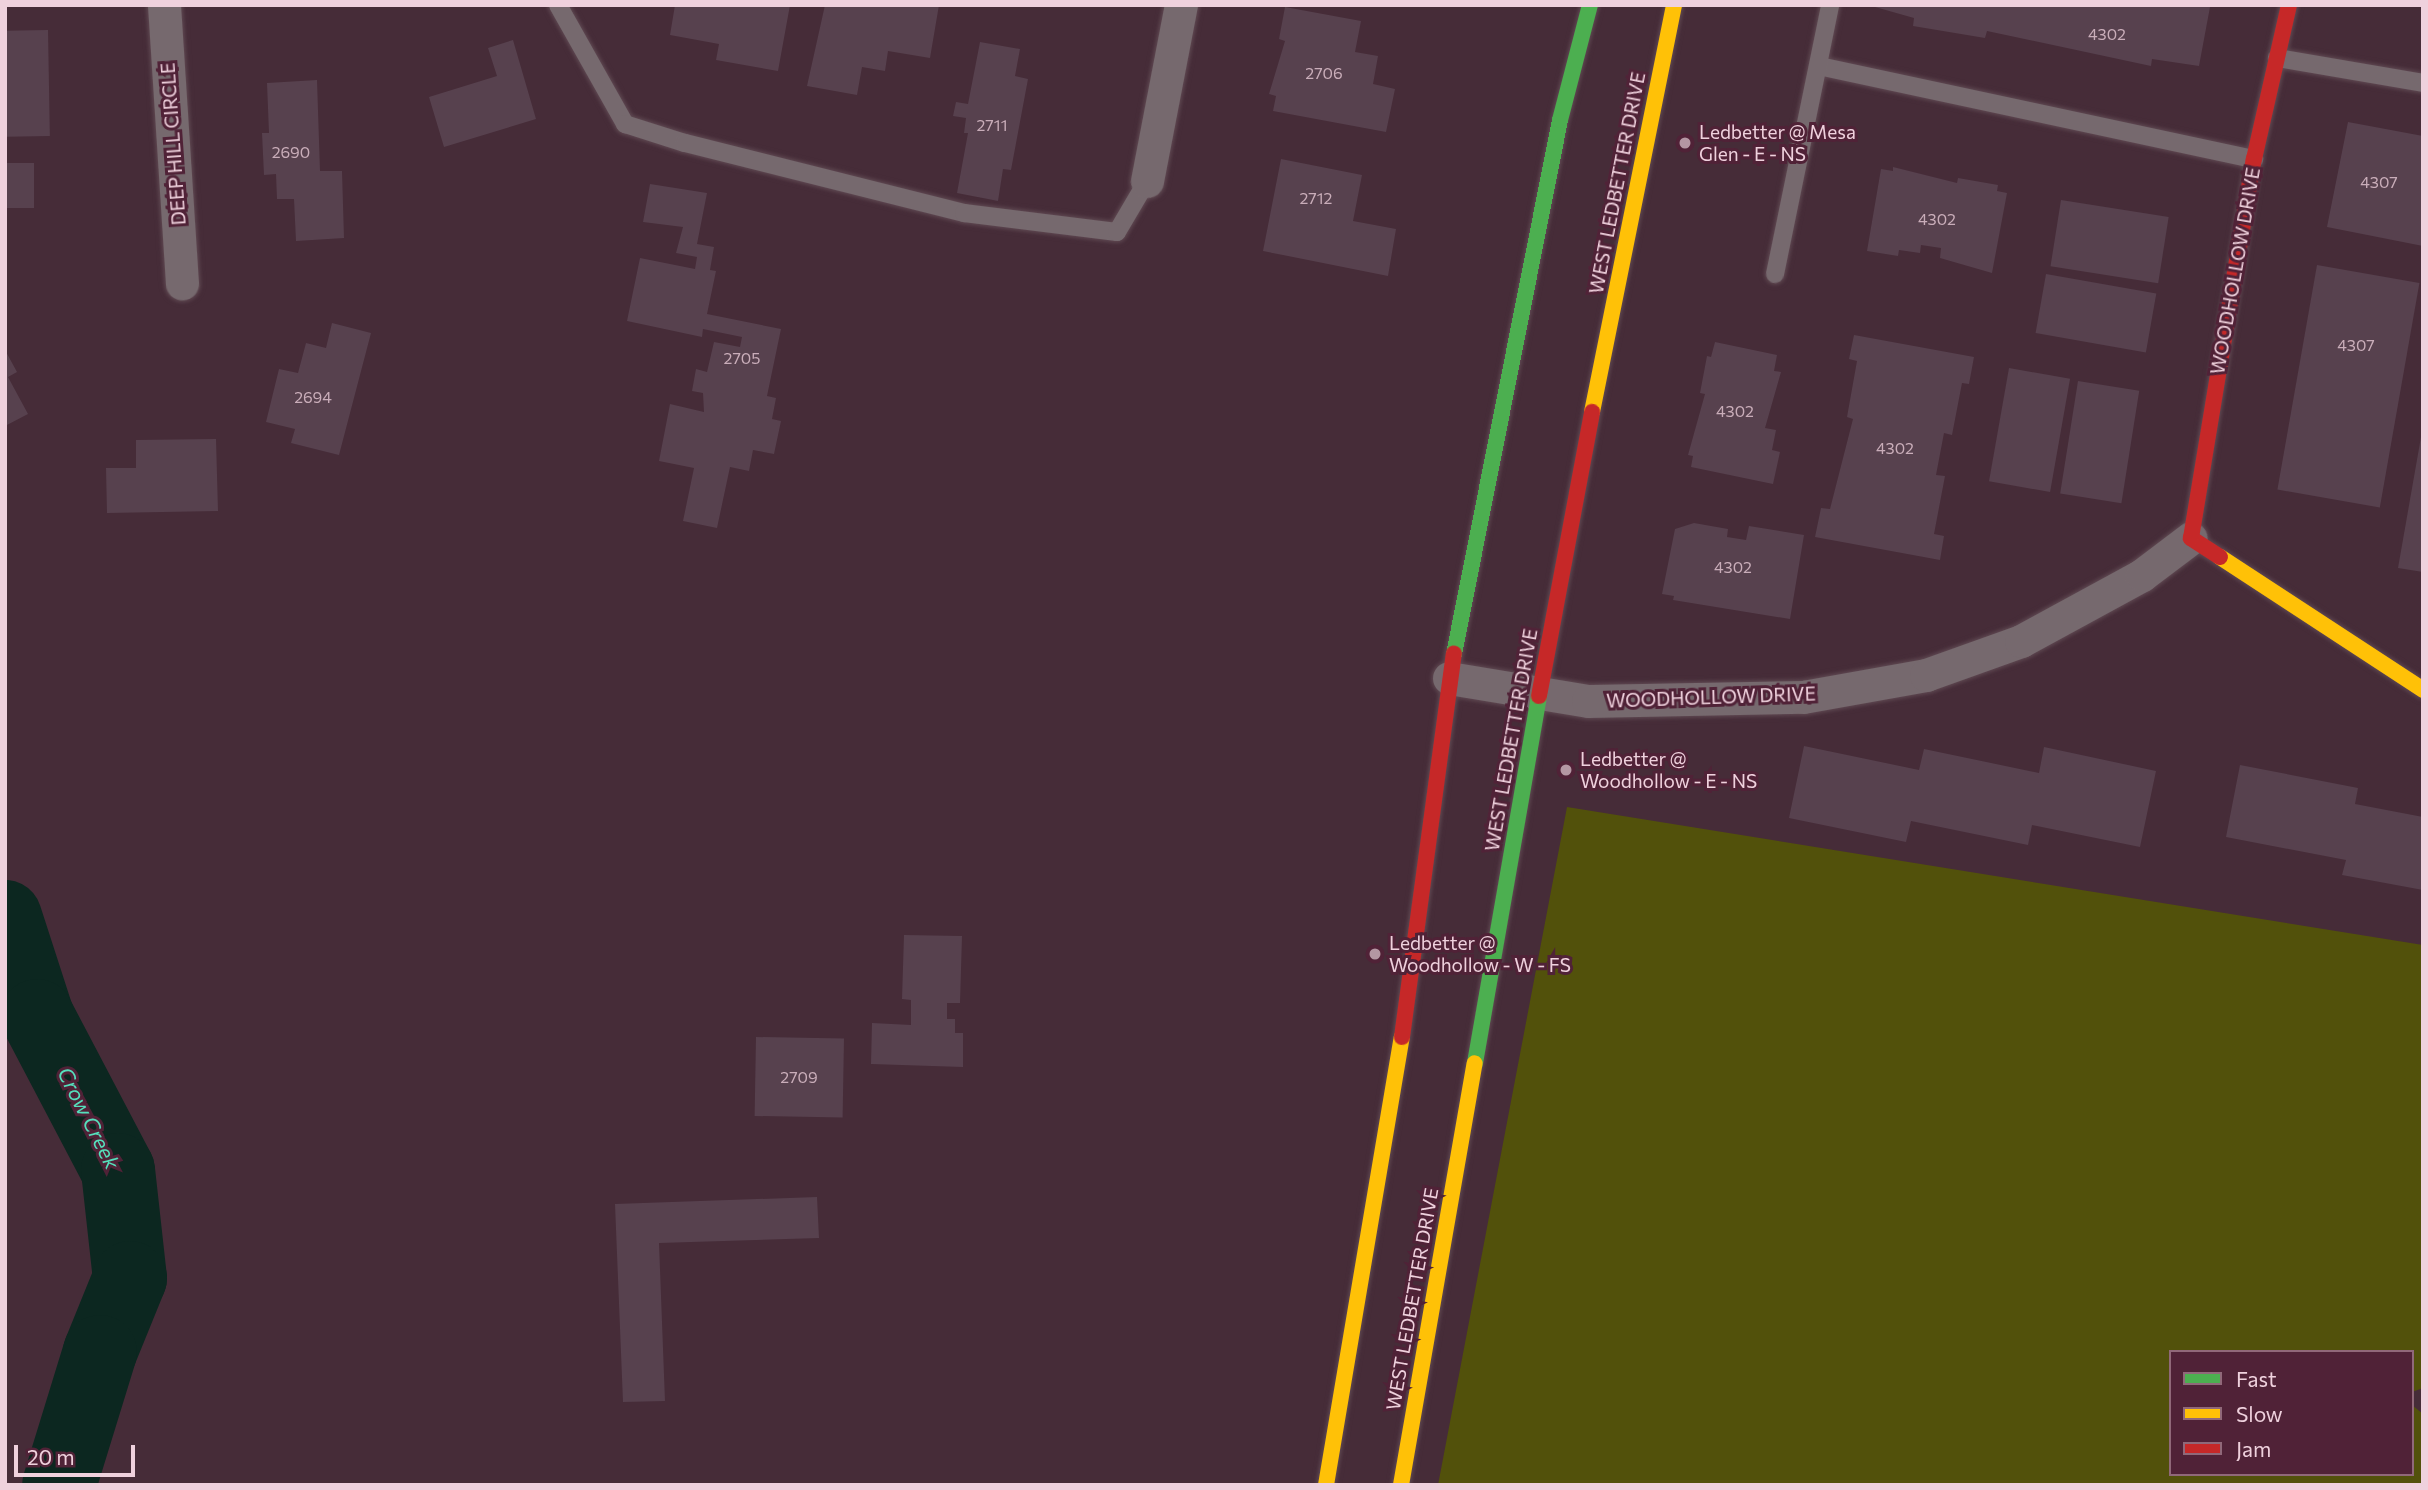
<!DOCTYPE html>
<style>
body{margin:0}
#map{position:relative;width:2428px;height:1490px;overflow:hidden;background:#462c38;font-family:Commissioner,sans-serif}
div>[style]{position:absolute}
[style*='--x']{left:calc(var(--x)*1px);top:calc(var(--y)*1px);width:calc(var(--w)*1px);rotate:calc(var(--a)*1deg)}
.green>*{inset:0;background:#52510b}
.river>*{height:74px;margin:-37px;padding:0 37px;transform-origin:37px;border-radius:37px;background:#0c2720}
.building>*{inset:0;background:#57414e;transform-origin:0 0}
.roads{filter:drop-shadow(0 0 2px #5f4952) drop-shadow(0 0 2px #5f4952)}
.lane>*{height:18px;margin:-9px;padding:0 9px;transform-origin:9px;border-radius:9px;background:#76696e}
.street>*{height:33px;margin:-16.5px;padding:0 16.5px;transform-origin:16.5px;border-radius:16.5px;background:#76696e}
.fast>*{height:16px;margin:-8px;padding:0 8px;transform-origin:8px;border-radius:8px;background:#4caf50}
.slow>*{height:16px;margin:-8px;padding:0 8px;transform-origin:8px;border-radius:8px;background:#ffc107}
.jam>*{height:16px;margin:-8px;padding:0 8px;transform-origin:8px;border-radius:8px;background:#c62828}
.dots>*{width:19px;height:19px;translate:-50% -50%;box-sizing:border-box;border:4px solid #502237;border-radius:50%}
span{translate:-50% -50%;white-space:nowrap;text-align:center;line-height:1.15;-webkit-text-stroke:6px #502237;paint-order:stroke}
.number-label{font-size:16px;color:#c9adb9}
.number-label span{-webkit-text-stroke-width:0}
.poi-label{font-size:19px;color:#efd1dd}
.left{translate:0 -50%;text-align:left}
.street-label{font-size:19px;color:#efd1dd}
.water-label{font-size:21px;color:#55e0bc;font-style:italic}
.frame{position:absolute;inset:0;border:7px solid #efd1dd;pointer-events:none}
.legend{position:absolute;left:2169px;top:1350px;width:245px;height:126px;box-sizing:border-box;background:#502237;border:2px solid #906879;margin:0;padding:9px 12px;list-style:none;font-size:21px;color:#efd1dd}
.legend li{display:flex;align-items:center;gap:14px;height:35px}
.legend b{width:35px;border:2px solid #906879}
.scale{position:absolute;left:14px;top:1445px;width:121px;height:32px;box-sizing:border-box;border:4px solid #efd1dd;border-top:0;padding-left:9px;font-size:21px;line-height:24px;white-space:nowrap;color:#efd1dd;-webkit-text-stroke:5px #502237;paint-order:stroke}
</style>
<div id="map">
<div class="green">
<i style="clip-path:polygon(1567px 807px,2423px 945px,2423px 1388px,2412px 1392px,2412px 1352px,2171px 1352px,2171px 1474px,2412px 1474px,2412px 1405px,2423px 1414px,2423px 1485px,1438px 1485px)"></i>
</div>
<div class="river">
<i style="--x:5;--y:917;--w:104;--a:72.1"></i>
<i style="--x:37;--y:1016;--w:174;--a:62.3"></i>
<i style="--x:118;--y:1170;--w:109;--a:83.7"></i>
<i style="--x:130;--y:1278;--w:80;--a:112.1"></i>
<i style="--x:100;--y:1352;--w:139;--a:107.1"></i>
</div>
<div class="building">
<i style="clip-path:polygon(675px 5px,790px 5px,778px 71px,716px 60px,719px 44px,670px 35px)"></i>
<i style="clip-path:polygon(825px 5px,939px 5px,930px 58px,888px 51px,885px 71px,862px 67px,857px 95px,807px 86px)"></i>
<i style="clip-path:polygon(1868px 5px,2201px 5px,2210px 7px,2199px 66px,2152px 59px,2151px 66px,1987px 31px,1985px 38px,1913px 26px,1914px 18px)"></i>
<i style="clip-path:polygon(1285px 7px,1361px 21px,1355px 52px,1378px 56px,1373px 84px,1395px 89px,1386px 132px,1273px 111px,1276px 96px,1269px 94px,1285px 41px,1279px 39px)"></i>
<i style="left:48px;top:30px;width:106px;height:43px;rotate:89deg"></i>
<i style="clip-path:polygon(513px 40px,536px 119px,444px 147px,429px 97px,497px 76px,488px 48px)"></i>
<i style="clip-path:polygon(980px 42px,1020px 49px,1015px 76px,1028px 79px,1011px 170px,1003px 169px,998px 201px,957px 193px,968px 133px,964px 133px,966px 118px,953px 116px,956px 102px,968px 104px)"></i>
<i style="clip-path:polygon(317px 80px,320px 171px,342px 171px,344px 238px,296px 241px,294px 199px,277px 199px,276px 174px,264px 175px,262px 133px,269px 133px,267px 83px)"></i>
<i style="clip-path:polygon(2348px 122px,2423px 136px,2423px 246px,2327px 227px)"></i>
<i style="clip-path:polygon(1281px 159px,1362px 175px,1353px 221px,1396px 229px,1388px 276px,1263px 251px)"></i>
<i style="left:5px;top:163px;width:29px;height:45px"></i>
<i style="clip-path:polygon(1893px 167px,1957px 183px,1958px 178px,1998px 185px,1997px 191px,2007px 193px,1992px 273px,1940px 258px,1941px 248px,1921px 245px,1920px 253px,1899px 250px,1898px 256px,1867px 251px,1881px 169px,1893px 171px)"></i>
<i style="clip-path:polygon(650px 184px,707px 193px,697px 244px,714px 247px,710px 270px,716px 271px,707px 314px,781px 329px,767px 396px,776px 398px,772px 419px,781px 421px,774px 454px,753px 450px,749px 471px,730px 467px,717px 528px,683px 521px,694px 468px,659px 461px,670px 404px,704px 412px,703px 393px,692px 391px,696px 369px,707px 372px,714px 342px,740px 347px,742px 337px,703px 329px,702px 337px,627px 321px,640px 258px,695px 269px,697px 257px,676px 253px,683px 227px,643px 222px)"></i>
<i style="left:2061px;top:200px;width:109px;height:67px;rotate:9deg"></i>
<i style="left:2317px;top:265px;width:104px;height:228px;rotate:10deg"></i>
<i style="left:2046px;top:274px;width:112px;height:60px;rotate:10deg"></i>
<i style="clip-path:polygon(332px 323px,371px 333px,339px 455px,291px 443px,295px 429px,266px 422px,279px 369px,298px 373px,306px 343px,326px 348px)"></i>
<i style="clip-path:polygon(1854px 335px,1974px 357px,1969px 384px,1962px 383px,1952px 435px,1944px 433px,1936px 475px,1945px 476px,1934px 534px,1944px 536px,1940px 560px,1815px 537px,1821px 508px,1830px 509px,1853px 419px,1847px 417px,1857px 361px,1849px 359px)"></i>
<i style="clip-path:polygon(1715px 342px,1777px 355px,1774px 371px,1781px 372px,1765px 428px,1776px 430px,1772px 450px,1780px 452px,1773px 484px,1691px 467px,1693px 456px,1688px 455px,1705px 394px,1700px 393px,1707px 356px,1711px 357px)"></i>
<i style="clip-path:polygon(5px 350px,17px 372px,8px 377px,28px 414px,5px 426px)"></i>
<i style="left:2009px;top:368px;width:62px;height:115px;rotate:10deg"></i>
<i style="left:2078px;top:381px;width:62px;height:114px;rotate:9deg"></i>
<i style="clip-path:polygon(2421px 437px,2423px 437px,2423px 572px,2398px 568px)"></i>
<i style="clip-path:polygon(216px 439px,218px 511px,107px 513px,106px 468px,136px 468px,136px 440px)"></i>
<i style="clip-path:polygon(1694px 523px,1728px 529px,1727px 537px,1746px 540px,1749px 526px,1804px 535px,1790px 619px,1673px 600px,1674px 596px,1662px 594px,1675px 529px)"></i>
<i style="clip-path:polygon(1804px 746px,1919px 770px,1924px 749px,2039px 773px,2044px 747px,2156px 771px,2140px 847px,2032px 825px,2028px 845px,1911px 821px,1906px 842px,1789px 818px)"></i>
<i style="clip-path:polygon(2240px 765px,2358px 788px,2355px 804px,2423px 817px,2423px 890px,2342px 875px,2346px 860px,2226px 837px)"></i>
<i style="clip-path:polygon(904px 935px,962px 936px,960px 1003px,947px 1003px,947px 1019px,955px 1019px,955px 1033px,963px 1033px,963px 1067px,871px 1064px,872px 1023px,911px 1025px,911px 1000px,902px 999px)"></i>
<i style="left:756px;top:1037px;width:88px;height:79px;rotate:1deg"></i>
<i style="clip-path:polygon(817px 1197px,819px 1238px,659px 1243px,665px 1401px,623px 1402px,615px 1204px)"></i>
</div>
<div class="roads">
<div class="lane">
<i style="--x:558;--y:5;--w:137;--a:60.6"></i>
<i style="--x:625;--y:124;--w:63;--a:17.6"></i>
<i style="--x:685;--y:143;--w:288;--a:14.1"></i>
<i style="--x:964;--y:213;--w:154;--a:7.1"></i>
<i style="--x:1117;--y:232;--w:59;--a:-59.5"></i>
<i style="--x:2277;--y:58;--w:148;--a:9.7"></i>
<i style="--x:1819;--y:66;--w:445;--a:12.1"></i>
<i style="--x:1775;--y:274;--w:275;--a:-78.4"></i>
</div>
<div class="street">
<i style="--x:164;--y:5;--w:279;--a:86.3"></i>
<i style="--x:1147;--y:181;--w:179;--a:-79.1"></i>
<i style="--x:1449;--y:678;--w:141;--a:9.4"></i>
<i style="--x:1588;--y:701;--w:215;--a:-1.1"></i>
<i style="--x:1803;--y:697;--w:125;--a:-10.1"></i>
<i style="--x:1926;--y:675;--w:101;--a:-19.7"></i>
<i style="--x:2021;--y:641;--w:138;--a:-28.6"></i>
<i style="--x:2142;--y:575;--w:61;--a:-37.1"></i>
</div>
<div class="fast">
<i style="--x:1454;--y:654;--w:544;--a:-78.77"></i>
<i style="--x:1560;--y:120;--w:119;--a:-75.4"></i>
<i style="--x:1475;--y:1063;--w:373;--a:-80.1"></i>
</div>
<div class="slow">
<i style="--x:1592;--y:412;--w:415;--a:-78.6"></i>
<i style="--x:2220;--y:557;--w:243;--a:33.2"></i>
<i style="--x:1326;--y:1485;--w:454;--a:-80.4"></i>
<i style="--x:1401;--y:1485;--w:428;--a:-80.1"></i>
</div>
<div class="jam">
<i style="--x:2220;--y:557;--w:35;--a:-147"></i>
<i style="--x:2191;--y:538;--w:384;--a:-80.6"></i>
<i style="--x:2254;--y:159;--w:158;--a:-77.2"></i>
<i style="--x:1539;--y:696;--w:289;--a:-79.4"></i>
<i style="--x:1402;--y:1037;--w:387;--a:-82.3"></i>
</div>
</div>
<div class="dots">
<i style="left:1685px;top:143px;background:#b497a3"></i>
<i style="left:1566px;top:770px;background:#b497a3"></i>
<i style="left:1375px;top:954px;background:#b497a3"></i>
</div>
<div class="number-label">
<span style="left:2107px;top:34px">4302</span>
<span style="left:1324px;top:73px">2706</span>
<span style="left:992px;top:125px">2711</span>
<span style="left:291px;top:152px">2690</span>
<span style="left:2379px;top:182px">4307</span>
<span style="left:1316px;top:198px">2712</span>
<span style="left:1937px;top:219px">4302</span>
<span style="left:2356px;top:345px">4307</span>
<span style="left:742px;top:358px">2705</span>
<span style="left:313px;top:397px">2694</span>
<span style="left:1735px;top:411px">4302</span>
<span style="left:1895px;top:448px">4302</span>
<span style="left:1733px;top:567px">4302</span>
<span style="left:799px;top:1077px">2709</span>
</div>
<div class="poi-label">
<span class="left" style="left:1699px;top:143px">Ledbetter @ Mesa<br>Glen - E - NS</span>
<span class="left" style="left:1580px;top:770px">Ledbetter @<br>Woodhollow - E - NS</span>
<span class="left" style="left:1389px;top:954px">Ledbetter @<br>Woodhollow - W - FS</span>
</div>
<div class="street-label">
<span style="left:173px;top:144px;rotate:-94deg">DEEP HILL CIRCLE</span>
<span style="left:1617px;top:183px;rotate:-79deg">WEST LEDBETTER DRIVE</span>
<span style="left:2235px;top:271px;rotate:-80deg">WOODHOLLOW DRIVE</span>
<span style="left:1711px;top:697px;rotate:-2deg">WOODHOLLOW DRIVE</span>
<span style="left:1511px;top:740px;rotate:-80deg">WEST LEDBETTER DRIVE</span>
<span style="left:1412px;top:1299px;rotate:-80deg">WEST LEDBETTER DRIVE</span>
</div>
<div class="water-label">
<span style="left:89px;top:1118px;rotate:63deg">Crow Creek</span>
</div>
<div class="frame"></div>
<ul class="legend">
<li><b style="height:9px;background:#4caf50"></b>Fast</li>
<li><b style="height:9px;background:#ffc107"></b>Slow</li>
<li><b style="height:9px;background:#c62828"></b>Jam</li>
</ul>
<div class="scale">20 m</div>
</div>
